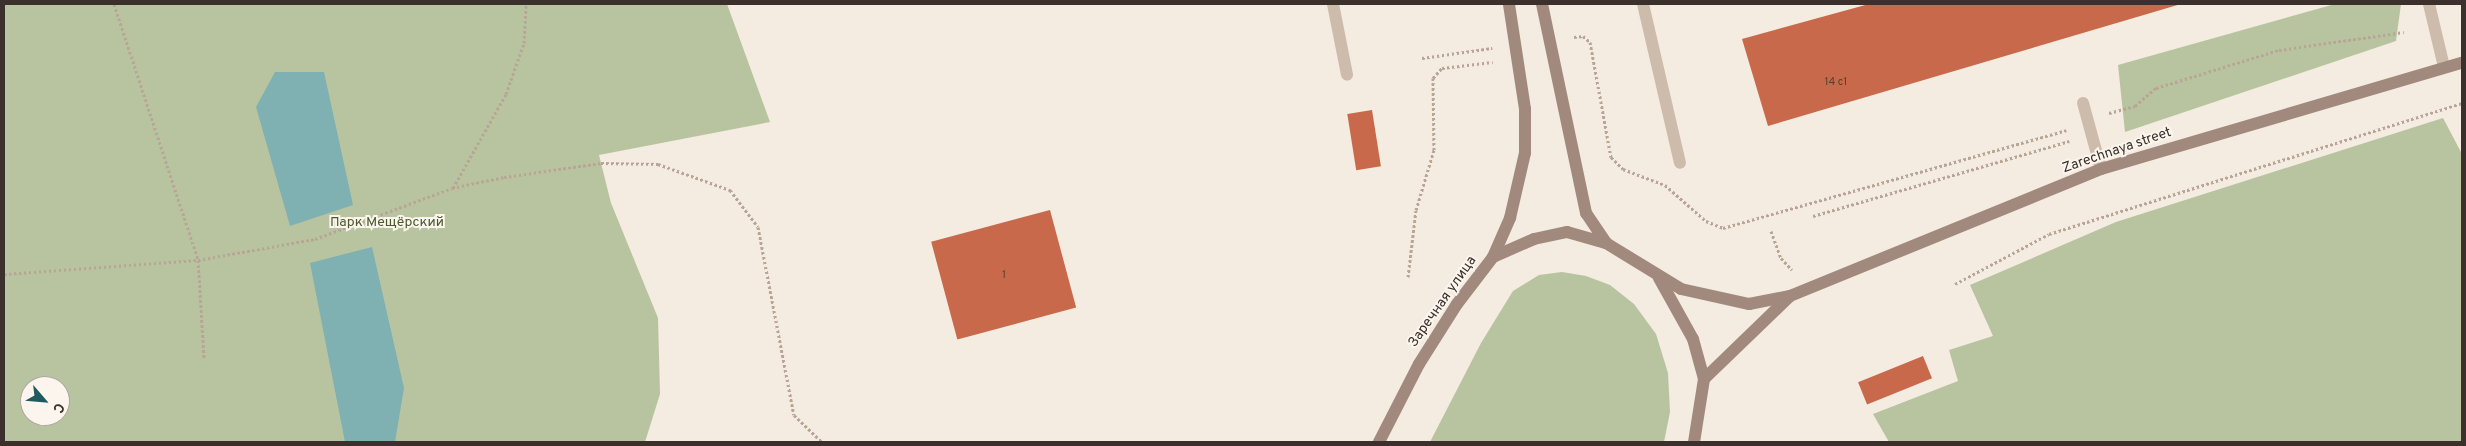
<!DOCTYPE html>
<meta charset="utf-8">
<style>
body{margin:0}
#map{position:relative;width:2466px;height:446px;overflow:hidden;background:#f4ebe1;font-family:Overpass,sans-serif}
div>[style]{position:absolute}
[style*='--x']{left:calc(var(--x)*1px);top:calc(var(--y)*1px);width:calc(var(--w)*1px);rotate:calc(var(--a)*1deg)}
.green>*{inset:0;background:#b8c4a0}
.water>*{inset:0;background:#7fb0b2}
.building>*{inset:0;background:#c8694b;transform-origin:0 0}
.path>*{height:3px;margin-top:-1.5px;transform-origin:0;background:repeating-linear-gradient(90deg,#b9a596 0 2.5px,transparent 0 5px)}
.lane>*{height:12px;margin:-6px;padding:0 6px;transform-origin:6px;border-radius:6px;background:#cdbbac}
.street>*{height:12px;margin:-6px;padding:0 6px;transform-origin:6px;border-radius:6px;background:#cdbbac}
.secondary>*{height:12px;margin:-6px;padding:0 6px;transform-origin:6px;border-radius:6px;background:#a18a7d}
span{translate:-50% -50%;white-space:nowrap;text-align:center;line-height:1.15;-webkit-text-stroke:4px #fbf5ee;paint-order:stroke}
.number-label{font-size:11px;color:#5e3e33}
.number-label span{-webkit-text-stroke-width:0}
.street-label{font-size:14px;color:#3b302b}
.park-label{font-size:14px;color:#4a5a2e}
.frame{position:absolute;inset:0;border:5px solid #3b302b;pointer-events:none}
.north{position:absolute;left:20px;top:376px;width:50px;height:50px;box-sizing:border-box;background:#fbf5ee;border:1px solid #aea6a0;border-radius:50%;rotate:117deg;font-size:14px;font-weight:700;line-height:20px;text-align:center;color:#3b302b}
.north::after{content:'';display:block;margin:auto;width:18px;height:22px;background:#1f5a5e;clip-path:polygon(50% 0,100% 100%,50% 72%,0 100%)}
</style>
<div id="map">
<div class="green">
<i style="clip-path:polygon(evenodd,4px 4px,727px 4px,770px 122px,599px 155px,611px 203px,658px 318px,660px 394px,645px 442px,4px 442px,4px 4px,30px 386px,60px 386px,60px 416px,30px 416px,30px 386px)"></i>
<i style="clip-path:polygon(2335px 4px,2401px 4px,2396px 41px,2125px 132px,2118px 65px)"></i>
<i style="clip-path:polygon(2443px 118px,2462px 154px,2462px 442px,1889px 442px,1873px 414px,1958px 381px,1949px 350px,1993px 336px,1970px 285px,2116px 222px)"></i>
<i style="clip-path:polygon(1562px 272px,1586px 276px,1610px 285px,1634px 304px,1656px 334px,1668px 373px,1670px 412px,1664px 442px,1430px 442px,1481px 343px,1513px 291px,1539px 275px)"></i>
</div>
<div class="water">
<i style="clip-path:polygon(275px 72px,324px 72px,353px 205px,290px 226px,256px 107px)"></i>
<i style="clip-path:polygon(372px 247px,404px 388px,395px 442px,345px 442px,310px 263px)"></i>
</div>
<div class="building">
<i style="clip-path:polygon(1869px 4px,2181px 4px,1768px 126px,1742px 39px)"></i>
<i style="left:1372px;top:110px;width:57px;height:25px;rotate:81deg"></i>
<i style="left:1050px;top:210px;width:101px;height:123px;rotate:75deg"></i>
<i style="left:1923px;top:356px;width:24px;height:70px;rotate:68deg"></i>
</div>
<div class="path">
<i style="--x:114;--y:4;--w:269;--a:71.8"></i>
<i style="--x:198;--y:260;--w:98;--a:86.5"></i>
<i style="--x:1574;--y:37;--w:9;--a:-6"></i>
<i style="--x:1583;--y:36;--w:9;--a:41"></i>
<i style="--x:1590;--y:42;--w:117;--a:79.7"></i>
<i style="--x:1611;--y:157;--w:17;--a:45"></i>
<i style="--x:1623;--y:169;--w:45;--a:20.9"></i>
<i style="--x:1665;--y:185;--w:55;--a:41.3"></i>
<i style="--x:1706;--y:221;--w:18;--a:22"></i>
<i style="--x:1723;--y:228;--w:357;--a:-15.9"></i>
<i style="--x:1422;--y:58;--w:71;--a:-8.1"></i>
<i style="--x:2109;--y:113;--w:27;--a:-15"></i>
<i style="--x:2135;--y:106;--w:28;--a:-41"></i>
<i style="--x:2156;--y:88;--w:129;--a:-17.2"></i>
<i style="--x:2279;--y:50;--w:126;--a:-8.2"></i>
<i style="--x:453;--y:188;--w:108;--a:-60.6"></i>
<i style="--x:506;--y:94;--w:54;--a:-70.6"></i>
<i style="--x:524;--y:43;--w:39;--a:-87"></i>
<i style="--x:1813;--y:216;--w:267;--a:-16.3"></i>
<i style="--x:1771;--y:231;--w:29;--a:70"></i>
<i style="--x:1781;--y:258;--w:16;--a:47"></i>
<i style="--x:4;--y:274;--w:195;--a:-4.1"></i>
<i style="--x:198;--y:260;--w:119;--a:-10.2"></i>
<i style="--x:315;--y:239;--w:146;--a:-20.4"></i>
<i style="--x:452;--y:188;--w:53;--a:-11.9"></i>
<i style="--x:504;--y:177;--w:98;--a:-8.2"></i>
<i style="--x:601;--y:163;--w:57;--a:1"></i>
<i style="--x:658;--y:164;--w:77;--a:19.9"></i>
<i style="--x:730;--y:190;--w:46;--a:52.9"></i>
<i style="--x:758;--y:227;--w:191;--a:79.2"></i>
<i style="--x:794;--y:415;--w:39;--a:44"></i>
<i style="--x:1408;--y:277;--w:67;--a:-83.2"></i>
<i style="--x:1416;--y:210;--w:63;--a:-73.3"></i>
<i style="--x:1434;--y:150;--w:72;--a:-90.8"></i>
<i style="--x:1433;--y:78;--w:13;--a:-48"></i>
<i style="--x:1442;--y:68;--w:51;--a:-6.7"></i>
<i style="--x:1955;--y:284;--w:106;--a:-28"></i>
<i style="--x:2049;--y:234;--w:433;--a:-17.6"></i>
</div>
<div class="lane">
<i style="--x:1333;--y:4;--w:72;--a:78.8"></i>
<i style="--x:1643;--y:4;--w:163;--a:76.9"></i>
<i style="--x:2083;--y:103;--w:68;--a:74.7"></i>
</div>
<div class="street">
<i style="--x:2429;--y:4;--w:65;--a:76.6"></i>
</div>
<div class="secondary">
<i style="--x:1542;--y:4;--w:214;--a:78.1"></i>
<i style="--x:1586;--y:213;--w:36;--a:56"></i>
<i style="--x:1493;--y:257;--w:43;--a:-66.4"></i>
<i style="--x:1510;--y:218;--w:67;--a:-77"></i>
<i style="--x:1525;--y:153;--w:44;--a:-90"></i>
<i style="--x:1525;--y:109;--w:106;--a:-98.7"></i>
<i style="--x:1659;--y:278;--w:70;--a:60.9"></i>
<i style="--x:1693;--y:339;--w:41;--a:74.6"></i>
<i style="--x:1704;--y:379;--w:64;--a:99"></i>
<i style="--x:1704;--y:379;--w:120;--a:-44"></i>
<i style="--x:1379;--y:442;--w:88;--a:-62.9"></i>
<i style="--x:1419;--y:364;--w:71;--a:-57.7"></i>
<i style="--x:1457;--y:304;--w:59;--a:-52.5"></i>
<i style="--x:1493;--y:257;--w:45;--a:-23.7"></i>
<i style="--x:1534;--y:239;--w:34;--a:-12"></i>
<i style="--x:1567;--y:232;--w:41;--a:15.8"></i>
<i style="--x:1606;--y:243;--w:88;--a:31.5"></i>
<i style="--x:1681;--y:289;--w:70;--a:12.4"></i>
<i style="--x:1749;--y:304;--w:42;--a:-11"></i>
<i style="--x:1790;--y:296;--w:336;--a:-22.2"></i>
<i style="--x:2101;--y:169;--w:376;--a:-16.4"></i>
</div>
<div class="number-label">
<span style="left:1836px;top:82px">14 с1</span>
<span style="left:1004px;top:275px">1</span>
</div>
<div class="street-label">
<span style="left:2117px;top:151px;rotate:-19deg">Zarechnaya street</span>
<span style="left:1443px;top:302px;rotate:-55deg">Заречная улица</span>
</div>
<div class="park-label">
<span style="left:387px;top:223px">Парк Мещёрский</span>
</div>
<div class="frame"></div>
<div class="north">С</div>
</div>
